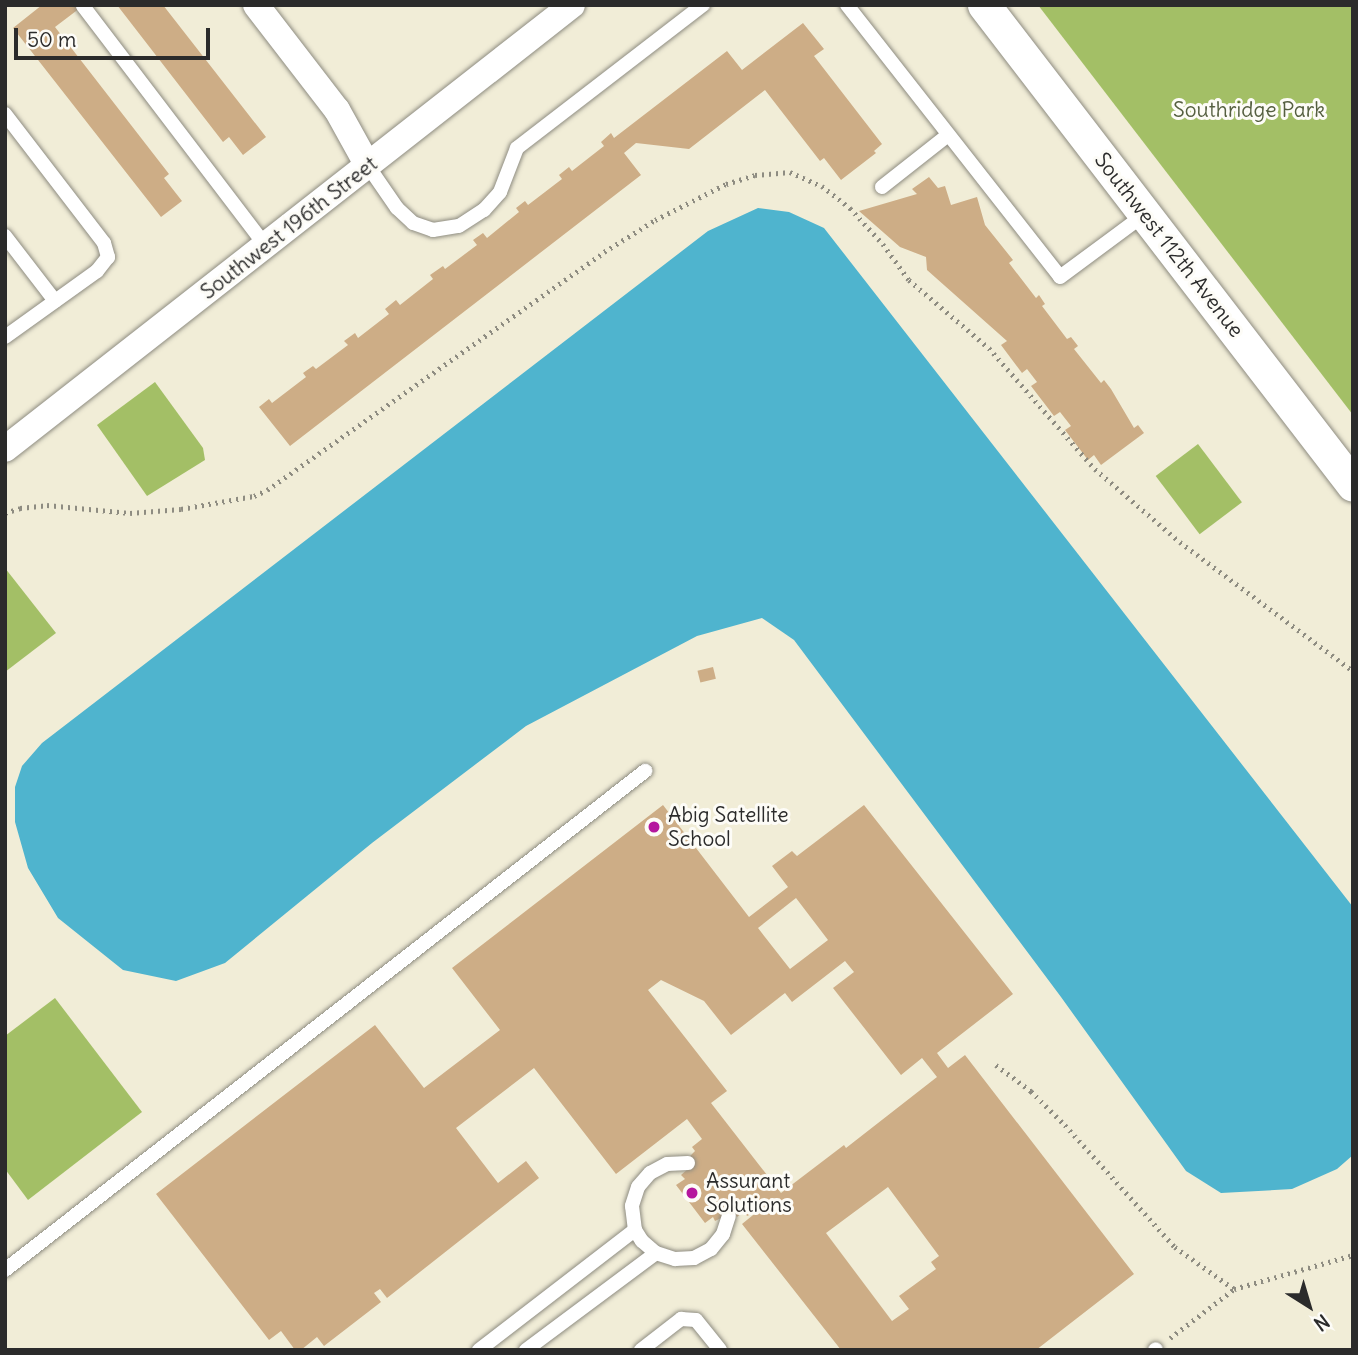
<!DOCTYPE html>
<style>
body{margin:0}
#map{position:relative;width:1358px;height:1355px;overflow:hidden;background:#f1edd7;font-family:Delius,sans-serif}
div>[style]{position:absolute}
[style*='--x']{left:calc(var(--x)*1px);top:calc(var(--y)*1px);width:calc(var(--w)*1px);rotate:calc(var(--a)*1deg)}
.green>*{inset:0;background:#a3bf66;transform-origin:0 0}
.water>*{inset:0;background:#4fb4ce}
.building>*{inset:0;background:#cdad86;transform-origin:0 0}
.path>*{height:4.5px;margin-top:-2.25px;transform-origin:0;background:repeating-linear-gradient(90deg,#8e8c81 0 2px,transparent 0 7px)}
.roads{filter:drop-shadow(0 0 2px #8e8c81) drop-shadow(0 0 2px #8e8c81)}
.service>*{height:14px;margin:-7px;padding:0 7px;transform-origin:7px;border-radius:7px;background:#fff}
.minor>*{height:26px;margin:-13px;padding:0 13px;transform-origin:13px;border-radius:13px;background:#fff}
.tertiary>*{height:33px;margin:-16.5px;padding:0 16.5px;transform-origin:16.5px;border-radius:16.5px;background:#fff}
.dots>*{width:19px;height:19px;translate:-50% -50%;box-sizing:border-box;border:4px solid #fdfcf7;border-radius:50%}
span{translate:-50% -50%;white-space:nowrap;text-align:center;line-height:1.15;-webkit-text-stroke:6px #fdfcf7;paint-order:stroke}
.park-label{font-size:21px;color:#555f40}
.street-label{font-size:21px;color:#2b2b2b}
.poi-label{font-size:21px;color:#2b2b2b}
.left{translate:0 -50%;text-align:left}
.frame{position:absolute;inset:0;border:7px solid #2b2b2b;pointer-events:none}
.north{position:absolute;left:1274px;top:1271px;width:70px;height:70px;-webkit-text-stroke:5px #fdfcf7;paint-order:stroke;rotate:143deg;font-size:19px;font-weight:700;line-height:28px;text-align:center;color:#2b2b2b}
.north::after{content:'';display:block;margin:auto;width:24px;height:32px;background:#2b2b2b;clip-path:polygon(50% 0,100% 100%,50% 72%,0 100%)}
.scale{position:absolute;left:14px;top:28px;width:196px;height:32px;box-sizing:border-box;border:4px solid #2b2b2b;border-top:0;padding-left:9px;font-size:21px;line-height:24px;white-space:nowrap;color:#2b2b2b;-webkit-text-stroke:5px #fdfcf7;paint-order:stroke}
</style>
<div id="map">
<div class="green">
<i style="clip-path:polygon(1038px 5px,1353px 5px,1353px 415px)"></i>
<i style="clip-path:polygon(155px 382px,203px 448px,205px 460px,147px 496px,97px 425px)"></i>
<i style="left:1198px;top:444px;width:73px;height:53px;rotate:53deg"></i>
<i style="clip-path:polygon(5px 568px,56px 633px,5px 672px)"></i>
<i style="clip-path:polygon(55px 998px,142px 1112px,28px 1200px,5px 1169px,5px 1036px)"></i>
</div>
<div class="water">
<i style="clip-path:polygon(758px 208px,789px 212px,824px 228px,1353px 907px,1353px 1155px,1337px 1169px,1292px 1189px,1221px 1193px,1186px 1171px,1061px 997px,794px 640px,762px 618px,697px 636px,526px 726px,372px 843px,225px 963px,176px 981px,123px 970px,58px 918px,28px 868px,15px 822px,15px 787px,22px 766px,42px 743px,708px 231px)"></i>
</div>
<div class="building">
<i style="clip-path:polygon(42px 5px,84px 5px,55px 27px,169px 174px,164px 178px,182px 201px,161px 217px,13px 28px)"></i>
<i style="clip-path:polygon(117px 5px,163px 5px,266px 137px,243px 155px,229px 137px,223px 142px)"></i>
<i style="clip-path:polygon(803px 23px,824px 49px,814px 56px,882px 144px,874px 151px,876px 153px,841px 180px,824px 158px,820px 161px,765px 90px,689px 149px,636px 143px,624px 153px,641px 175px,290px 446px,259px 407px,269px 399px,272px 403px,306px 377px,303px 373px,313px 366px,316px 369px,348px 345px,344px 341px,355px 333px,358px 338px,389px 314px,385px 309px,396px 300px,400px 305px,433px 279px,430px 275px,443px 266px,445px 269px,477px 245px,473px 240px,483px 233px,487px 238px,519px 212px,516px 208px,525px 201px,528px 205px,562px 179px,559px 175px,569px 167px,572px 171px,604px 146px,601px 142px,611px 133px,614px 138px,727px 51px,742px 70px)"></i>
<i style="clip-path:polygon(929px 177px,938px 188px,945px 186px,951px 205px,977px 197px,985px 225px,1013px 260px,1009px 263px,1036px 298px,1039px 295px,1045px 304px,1042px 306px,1067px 339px,1071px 337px,1078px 346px,1074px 349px,1101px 383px,1104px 380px,1111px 389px,1134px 428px,1138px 425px,1144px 433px,1101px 465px,1094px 455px,1088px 460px,1065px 430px,1071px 426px,1060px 412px,1054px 416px,1031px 386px,1037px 382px,1027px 369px,1022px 373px,1001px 345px,1007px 341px,927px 270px,926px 257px,900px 247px,859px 211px,917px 194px,912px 189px)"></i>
<i style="left:713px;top:667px;width:12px;height:16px;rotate:76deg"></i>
<i style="clip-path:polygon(evenodd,663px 805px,749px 917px,788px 887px,772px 866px,792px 851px,797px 856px,864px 805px,1013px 994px,937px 1053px,948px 1068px,965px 1055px,1134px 1274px,1036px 1350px,841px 1350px,742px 1224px,758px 1211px,747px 1216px,744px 1211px,737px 1217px,734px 1212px,715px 1221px,713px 1217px,705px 1223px,676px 1185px,685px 1179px,681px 1175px,689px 1168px,693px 1159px,690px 1156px,695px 1151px,692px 1147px,702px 1139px,687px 1119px,616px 1174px,534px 1068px,456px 1128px,498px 1183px,526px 1161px,539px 1178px,387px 1298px,380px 1289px,374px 1293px,381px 1302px,324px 1346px,317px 1337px,301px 1350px,295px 1350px,281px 1331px,269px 1340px,156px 1194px,375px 1025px,424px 1088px,500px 1030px,452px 968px,663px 805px,796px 898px,828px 940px,790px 969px,758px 928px,796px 898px,663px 805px,845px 961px,854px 972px,833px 988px,901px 1075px,922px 1058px,937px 1077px,846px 1148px,844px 1145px,781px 1193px,711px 1103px,727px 1091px,648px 990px,661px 980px,704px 1001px,731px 1035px,785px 993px,792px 1002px,845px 961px,663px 805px,888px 1187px,939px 1256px,931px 1262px,936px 1269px,899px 1296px,909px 1309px,892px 1321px,826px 1233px,888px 1187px)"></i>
</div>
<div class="path">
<i style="--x:5;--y:513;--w:16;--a:-18"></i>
<i style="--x:20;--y:508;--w:27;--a:-6"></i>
<i style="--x:47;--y:505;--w:83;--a:5.5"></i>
<i style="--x:130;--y:513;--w:51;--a:-4.5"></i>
<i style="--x:181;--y:509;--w:74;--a:-10.1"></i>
<i style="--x:254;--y:496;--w:14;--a:-25"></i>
<i style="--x:267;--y:490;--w:413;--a:-35.2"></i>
<i style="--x:604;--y:252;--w:60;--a:-32.1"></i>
<i style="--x:655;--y:220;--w:80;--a:-26.9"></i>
<i style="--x:726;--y:184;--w:30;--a:-17"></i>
<i style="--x:755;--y:175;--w:35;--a:-5"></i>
<i style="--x:790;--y:172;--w:35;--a:24"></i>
<i style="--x:822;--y:186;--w:36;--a:38"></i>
<i style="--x:850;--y:208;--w:49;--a:47.5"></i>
<i style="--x:883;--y:244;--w:44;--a:54.2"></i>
<i style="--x:909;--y:280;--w:105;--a:40.4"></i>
<i style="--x:989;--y:348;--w:161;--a:48.8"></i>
<i style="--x:1095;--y:469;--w:112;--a:40.7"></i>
<i style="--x:1180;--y:542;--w:216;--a:36.7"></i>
<i style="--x:996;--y:1065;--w:44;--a:36.6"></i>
<i style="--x:1031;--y:1091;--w:48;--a:45"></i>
<i style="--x:1065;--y:1125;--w:164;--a:48"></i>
<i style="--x:1175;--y:1247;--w:72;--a:35.4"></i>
<i style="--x:1170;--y:1338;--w:81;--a:-37.4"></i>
<i style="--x:1234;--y:1289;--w:124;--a:-15.9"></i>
</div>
<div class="roads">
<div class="service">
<i style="--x:847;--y:5;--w:345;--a:51.9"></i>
<i style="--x:1060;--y:277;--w:106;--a:-36.5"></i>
<i style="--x:83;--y:6;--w:302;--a:52.7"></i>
<i style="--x:5;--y:114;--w:163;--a:52.5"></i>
<i style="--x:104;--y:243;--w:15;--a:74"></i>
<i style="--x:108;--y:257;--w:18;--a:128"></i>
<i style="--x:97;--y:271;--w:113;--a:144.3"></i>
<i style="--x:368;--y:166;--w:51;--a:55.4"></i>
<i style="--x:397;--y:208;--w:22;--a:43"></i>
<i style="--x:413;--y:223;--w:21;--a:19"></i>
<i style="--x:433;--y:230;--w:26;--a:-9"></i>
<i style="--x:459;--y:226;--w:30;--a:-33"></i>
<i style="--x:484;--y:210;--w:24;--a:-48"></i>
<i style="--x:500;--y:192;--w:47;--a:-68.9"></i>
<i style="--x:517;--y:148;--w:235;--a:-37.6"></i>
<i style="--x:882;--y:187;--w:84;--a:-38.2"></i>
<i style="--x:5;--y:236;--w:82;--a:52.4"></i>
<i style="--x:688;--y:1163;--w:21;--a:177"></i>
<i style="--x:667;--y:1164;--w:19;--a:152"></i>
<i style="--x:650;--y:1173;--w:18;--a:131"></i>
<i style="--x:638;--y:1187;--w:20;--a:108"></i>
<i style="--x:632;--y:1206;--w:24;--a:83"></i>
<i style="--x:635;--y:1230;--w:13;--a:58"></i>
<i style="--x:642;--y:1241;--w:18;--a:41"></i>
<i style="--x:656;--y:1253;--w:20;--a:18"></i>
<i style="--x:675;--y:1259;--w:19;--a:-3"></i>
<i style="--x:694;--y:1258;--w:19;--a:-28"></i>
<i style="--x:711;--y:1249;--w:19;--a:-51"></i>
<i style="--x:723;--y:1234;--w:19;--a:-72"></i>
<i style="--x:5;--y:1270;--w:812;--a:-37.94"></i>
<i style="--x:479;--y:1350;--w:197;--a:-37.6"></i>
<i style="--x:526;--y:1350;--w:162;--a:-36.7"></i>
<i style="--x:641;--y:1350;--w:51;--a:-37.8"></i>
<i style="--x:681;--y:1319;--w:15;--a:4"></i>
<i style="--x:696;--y:1320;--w:38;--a:51"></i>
<i style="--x:1155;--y:1350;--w:1;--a:-45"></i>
</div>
<div class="minor">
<i style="--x:256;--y:5;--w:133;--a:52.4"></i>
<i style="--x:337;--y:110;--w:64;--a:61"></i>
<i style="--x:5;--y:449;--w:720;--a:-38.06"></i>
</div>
<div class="tertiary">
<i style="--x:984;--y:5;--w:605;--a:52.45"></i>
</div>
</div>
<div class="dots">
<i style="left:654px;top:827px;background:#b5179e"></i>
<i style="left:692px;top:1193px;background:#b5179e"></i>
</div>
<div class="park-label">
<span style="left:1249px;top:110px">Southridge Park</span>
</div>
<div class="street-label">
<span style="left:289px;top:228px;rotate:-38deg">Southwest 196th Street</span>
<span style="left:1169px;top:245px;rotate:52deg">Southwest 112th Avenue</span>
</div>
<div class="poi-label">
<span class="left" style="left:668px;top:827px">Abig Satellite<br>School</span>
<span class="left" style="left:706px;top:1193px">Assurant<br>Solutions</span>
</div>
<div class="frame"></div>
<div class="north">N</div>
<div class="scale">50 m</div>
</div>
